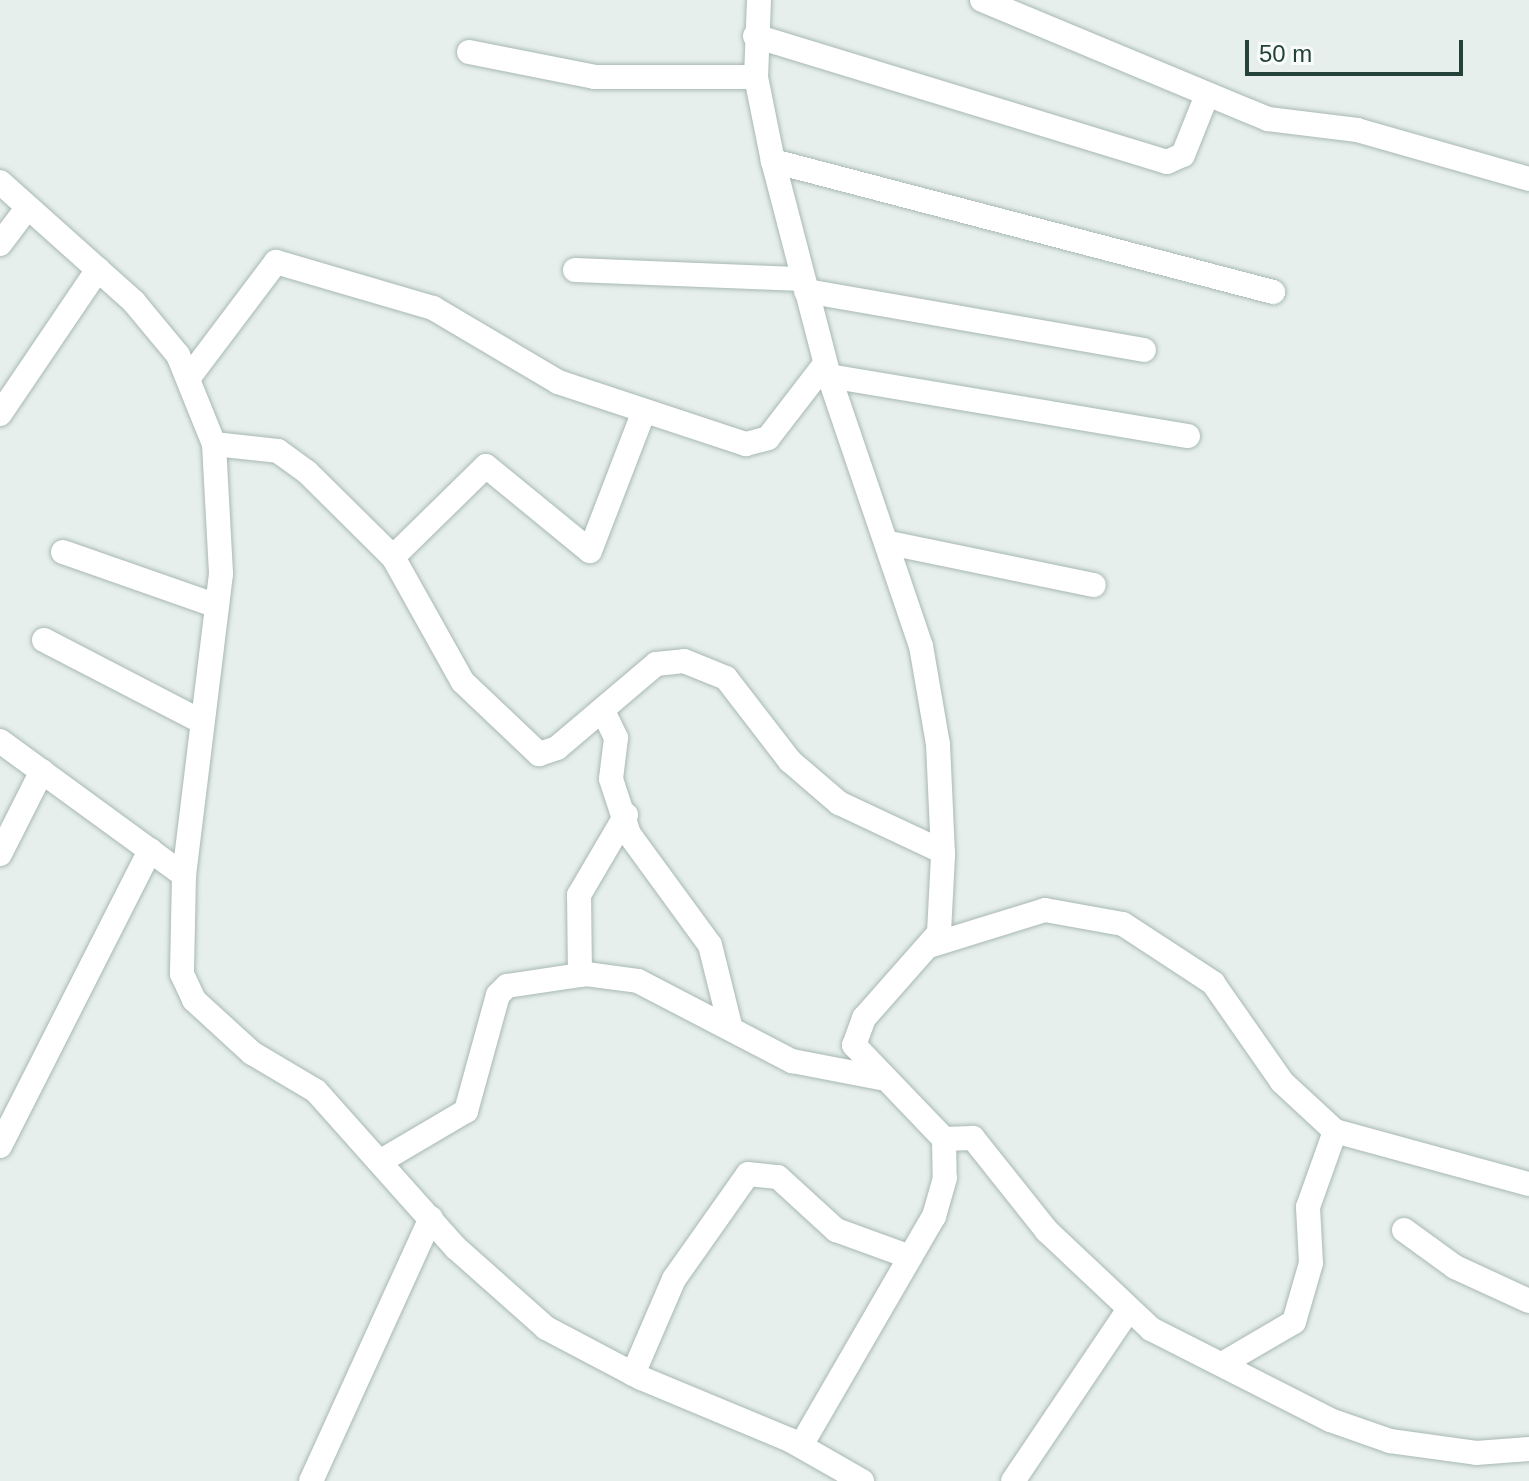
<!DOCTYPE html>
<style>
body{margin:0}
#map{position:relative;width:1529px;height:1481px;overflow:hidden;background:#e6efeb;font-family:Arial,sans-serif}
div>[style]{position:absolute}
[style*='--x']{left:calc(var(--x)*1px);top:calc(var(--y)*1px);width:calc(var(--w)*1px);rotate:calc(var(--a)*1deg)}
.roads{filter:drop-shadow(0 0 2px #a8b8b2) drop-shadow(0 0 2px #a8b8b2)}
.street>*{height:24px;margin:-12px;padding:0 12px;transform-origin:12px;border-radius:12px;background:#fff}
span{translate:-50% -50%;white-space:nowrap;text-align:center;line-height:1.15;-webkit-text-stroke:6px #f7fbf9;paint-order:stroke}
.scale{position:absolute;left:1245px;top:40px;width:218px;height:36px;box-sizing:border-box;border:4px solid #24423a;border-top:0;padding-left:10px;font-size:24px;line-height:28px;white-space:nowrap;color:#24423a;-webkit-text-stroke:6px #f7fbf9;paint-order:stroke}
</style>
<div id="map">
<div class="roads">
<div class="street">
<i style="--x:759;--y:0;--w:77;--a:92.2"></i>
<i style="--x:756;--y:77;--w:86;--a:78.6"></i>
<i style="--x:773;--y:161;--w:222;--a:75.4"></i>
<i style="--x:829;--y:376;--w:285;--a:71.2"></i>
<i style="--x:921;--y:646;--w:99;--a:80.2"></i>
<i style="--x:938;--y:744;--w:112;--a:87.4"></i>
<i style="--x:943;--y:856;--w:77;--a:93"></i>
<i style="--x:939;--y:933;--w:113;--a:131.4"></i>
<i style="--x:864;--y:1018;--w:29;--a:110"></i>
<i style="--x:854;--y:1045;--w:130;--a:46.2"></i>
<i style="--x:944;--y:1139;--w:39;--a:89"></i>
<i style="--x:945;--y:1178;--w:40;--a:106"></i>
<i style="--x:934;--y:1216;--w:265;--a:120.1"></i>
<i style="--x:982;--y:0;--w:310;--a:22.6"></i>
<i style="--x:1268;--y:119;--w:90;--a:7"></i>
<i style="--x:1357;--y:130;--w:179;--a:15.9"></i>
<i style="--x:755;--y:36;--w:431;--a:17"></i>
<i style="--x:1167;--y:162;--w:17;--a:-24"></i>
<i style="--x:1183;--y:155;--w:65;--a:-68.2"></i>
<i style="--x:469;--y:52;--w:128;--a:11.2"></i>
<i style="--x:595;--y:77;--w:161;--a:0"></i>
<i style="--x:773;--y:161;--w:517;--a:14.68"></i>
<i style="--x:0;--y:182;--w:180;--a:41.8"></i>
<i style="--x:134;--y:302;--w:69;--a:50.3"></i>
<i style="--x:178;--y:355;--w:96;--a:68"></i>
<i style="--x:214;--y:444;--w:130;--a:86.9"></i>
<i style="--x:221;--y:574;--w:303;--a:97"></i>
<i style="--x:184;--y:875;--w:99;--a:91.2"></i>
<i style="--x:182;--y:974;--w:29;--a:65"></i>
<i style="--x:194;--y:1000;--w:79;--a:42.4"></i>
<i style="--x:252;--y:1053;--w:74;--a:30.7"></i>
<i style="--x:316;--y:1091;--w:210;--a:48.3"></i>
<i style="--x:456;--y:1248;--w:120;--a:41.6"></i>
<i style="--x:546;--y:1328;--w:107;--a:27.8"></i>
<i style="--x:641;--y:1378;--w:161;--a:22.6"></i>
<i style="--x:790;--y:1440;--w:83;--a:29.7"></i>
<i style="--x:0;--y:244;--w:46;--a:-52.9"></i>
<i style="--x:575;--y:270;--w:228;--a:2.3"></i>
<i style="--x:806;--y:291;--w:343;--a:9.9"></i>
<i style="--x:190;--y:376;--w:143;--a:-53"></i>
<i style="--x:276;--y:262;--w:164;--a:16.3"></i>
<i style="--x:433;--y:308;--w:145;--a:30.6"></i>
<i style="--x:558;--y:382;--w:198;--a:18.3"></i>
<i style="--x:746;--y:444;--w:23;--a:-15"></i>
<i style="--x:768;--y:438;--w:93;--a:-52.4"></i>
<i style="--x:829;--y:376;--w:364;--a:9.5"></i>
<i style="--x:0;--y:414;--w:175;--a:-55.9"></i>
<i style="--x:214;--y:444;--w:64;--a:6.2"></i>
<i style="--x:278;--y:451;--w:36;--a:36"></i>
<i style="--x:307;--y:472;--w:121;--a:44.7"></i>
<i style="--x:393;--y:557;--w:143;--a:60.8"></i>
<i style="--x:463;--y:682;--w:105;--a:43.5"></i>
<i style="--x:539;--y:754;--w:19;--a:-18"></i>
<i style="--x:557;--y:748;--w:130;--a:-40.3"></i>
<i style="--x:656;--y:664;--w:28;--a:-6"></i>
<i style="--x:684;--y:661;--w:45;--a:22"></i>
<i style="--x:726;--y:678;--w:105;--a:52.4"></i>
<i style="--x:790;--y:761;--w:65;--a:40.6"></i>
<i style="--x:839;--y:803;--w:115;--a:25.2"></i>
<i style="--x:889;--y:543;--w:209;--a:11.6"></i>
<i style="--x:63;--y:552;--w:163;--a:19.3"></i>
<i style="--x:393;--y:557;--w:130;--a:-44.4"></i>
<i style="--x:486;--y:466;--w:134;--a:39.3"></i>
<i style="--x:590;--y:551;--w:147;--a:-68.9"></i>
<i style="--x:44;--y:640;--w:178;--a:27.4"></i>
<i style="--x:603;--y:711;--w:30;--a:64"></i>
<i style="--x:616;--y:738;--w:41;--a:97"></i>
<i style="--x:611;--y:779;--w:58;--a:71.9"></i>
<i style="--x:629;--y:834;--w:137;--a:53.9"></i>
<i style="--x:710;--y:945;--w:82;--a:76"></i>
<i style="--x:0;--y:741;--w:228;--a:36.1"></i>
<i style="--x:0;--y:854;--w:93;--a:-63.2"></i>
<i style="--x:932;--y:945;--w:118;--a:-17.2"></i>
<i style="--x:1045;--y:910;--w:79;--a:10.2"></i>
<i style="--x:1123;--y:924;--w:108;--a:33.2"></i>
<i style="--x:1213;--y:983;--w:121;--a:55.1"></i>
<i style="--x:1282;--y:1082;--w:72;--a:42.8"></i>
<i style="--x:1335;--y:1131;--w:201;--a:15.3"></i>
<i style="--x:580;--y:975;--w:80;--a:-90.7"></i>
<i style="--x:579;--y:895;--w:93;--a:-59.6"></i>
<i style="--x:944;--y:1139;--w:29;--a:-2"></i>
<i style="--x:973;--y:1138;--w:119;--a:51.5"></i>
<i style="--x:1047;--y:1231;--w:143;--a:43.3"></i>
<i style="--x:1151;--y:1329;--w:201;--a:26.9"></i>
<i style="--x:1330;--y:1420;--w:64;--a:19.3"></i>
<i style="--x:1390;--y:1441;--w:87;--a:7.9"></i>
<i style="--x:1476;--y:1453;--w:53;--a:-4.3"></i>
<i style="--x:0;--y:1146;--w:332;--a:-63.1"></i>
<i style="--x:381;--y:1161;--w:99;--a:-30.5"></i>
<i style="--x:466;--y:1111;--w:120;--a:-74.6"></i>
<i style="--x:498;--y:995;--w:13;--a:-45"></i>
<i style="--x:507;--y:986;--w:80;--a:-8.6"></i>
<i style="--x:586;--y:974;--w:52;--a:7.7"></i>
<i style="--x:638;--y:981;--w:174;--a:27.5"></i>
<i style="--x:792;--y:1061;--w:90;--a:10.9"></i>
<i style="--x:1404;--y:1230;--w:63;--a:36"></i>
<i style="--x:1455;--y:1267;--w:81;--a:24.7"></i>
<i style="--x:1222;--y:1364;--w:83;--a:-30.3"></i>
<i style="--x:1294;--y:1322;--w:61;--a:-73.9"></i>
<i style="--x:1311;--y:1263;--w:56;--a:-93.1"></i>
<i style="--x:1308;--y:1207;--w:81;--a:-70.4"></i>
<i style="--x:633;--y:1374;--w:103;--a:-66.7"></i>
<i style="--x:674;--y:1279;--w:128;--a:-54.8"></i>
<i style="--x:748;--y:1174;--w:30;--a:6"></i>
<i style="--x:778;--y:1177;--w:79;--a:42.4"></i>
<i style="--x:836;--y:1230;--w:79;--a:20"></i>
<i style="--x:311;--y:1481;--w:289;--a:-65.5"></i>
<i style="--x:1013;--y:1481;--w:204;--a:-56"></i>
</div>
</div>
<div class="scale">50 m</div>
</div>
